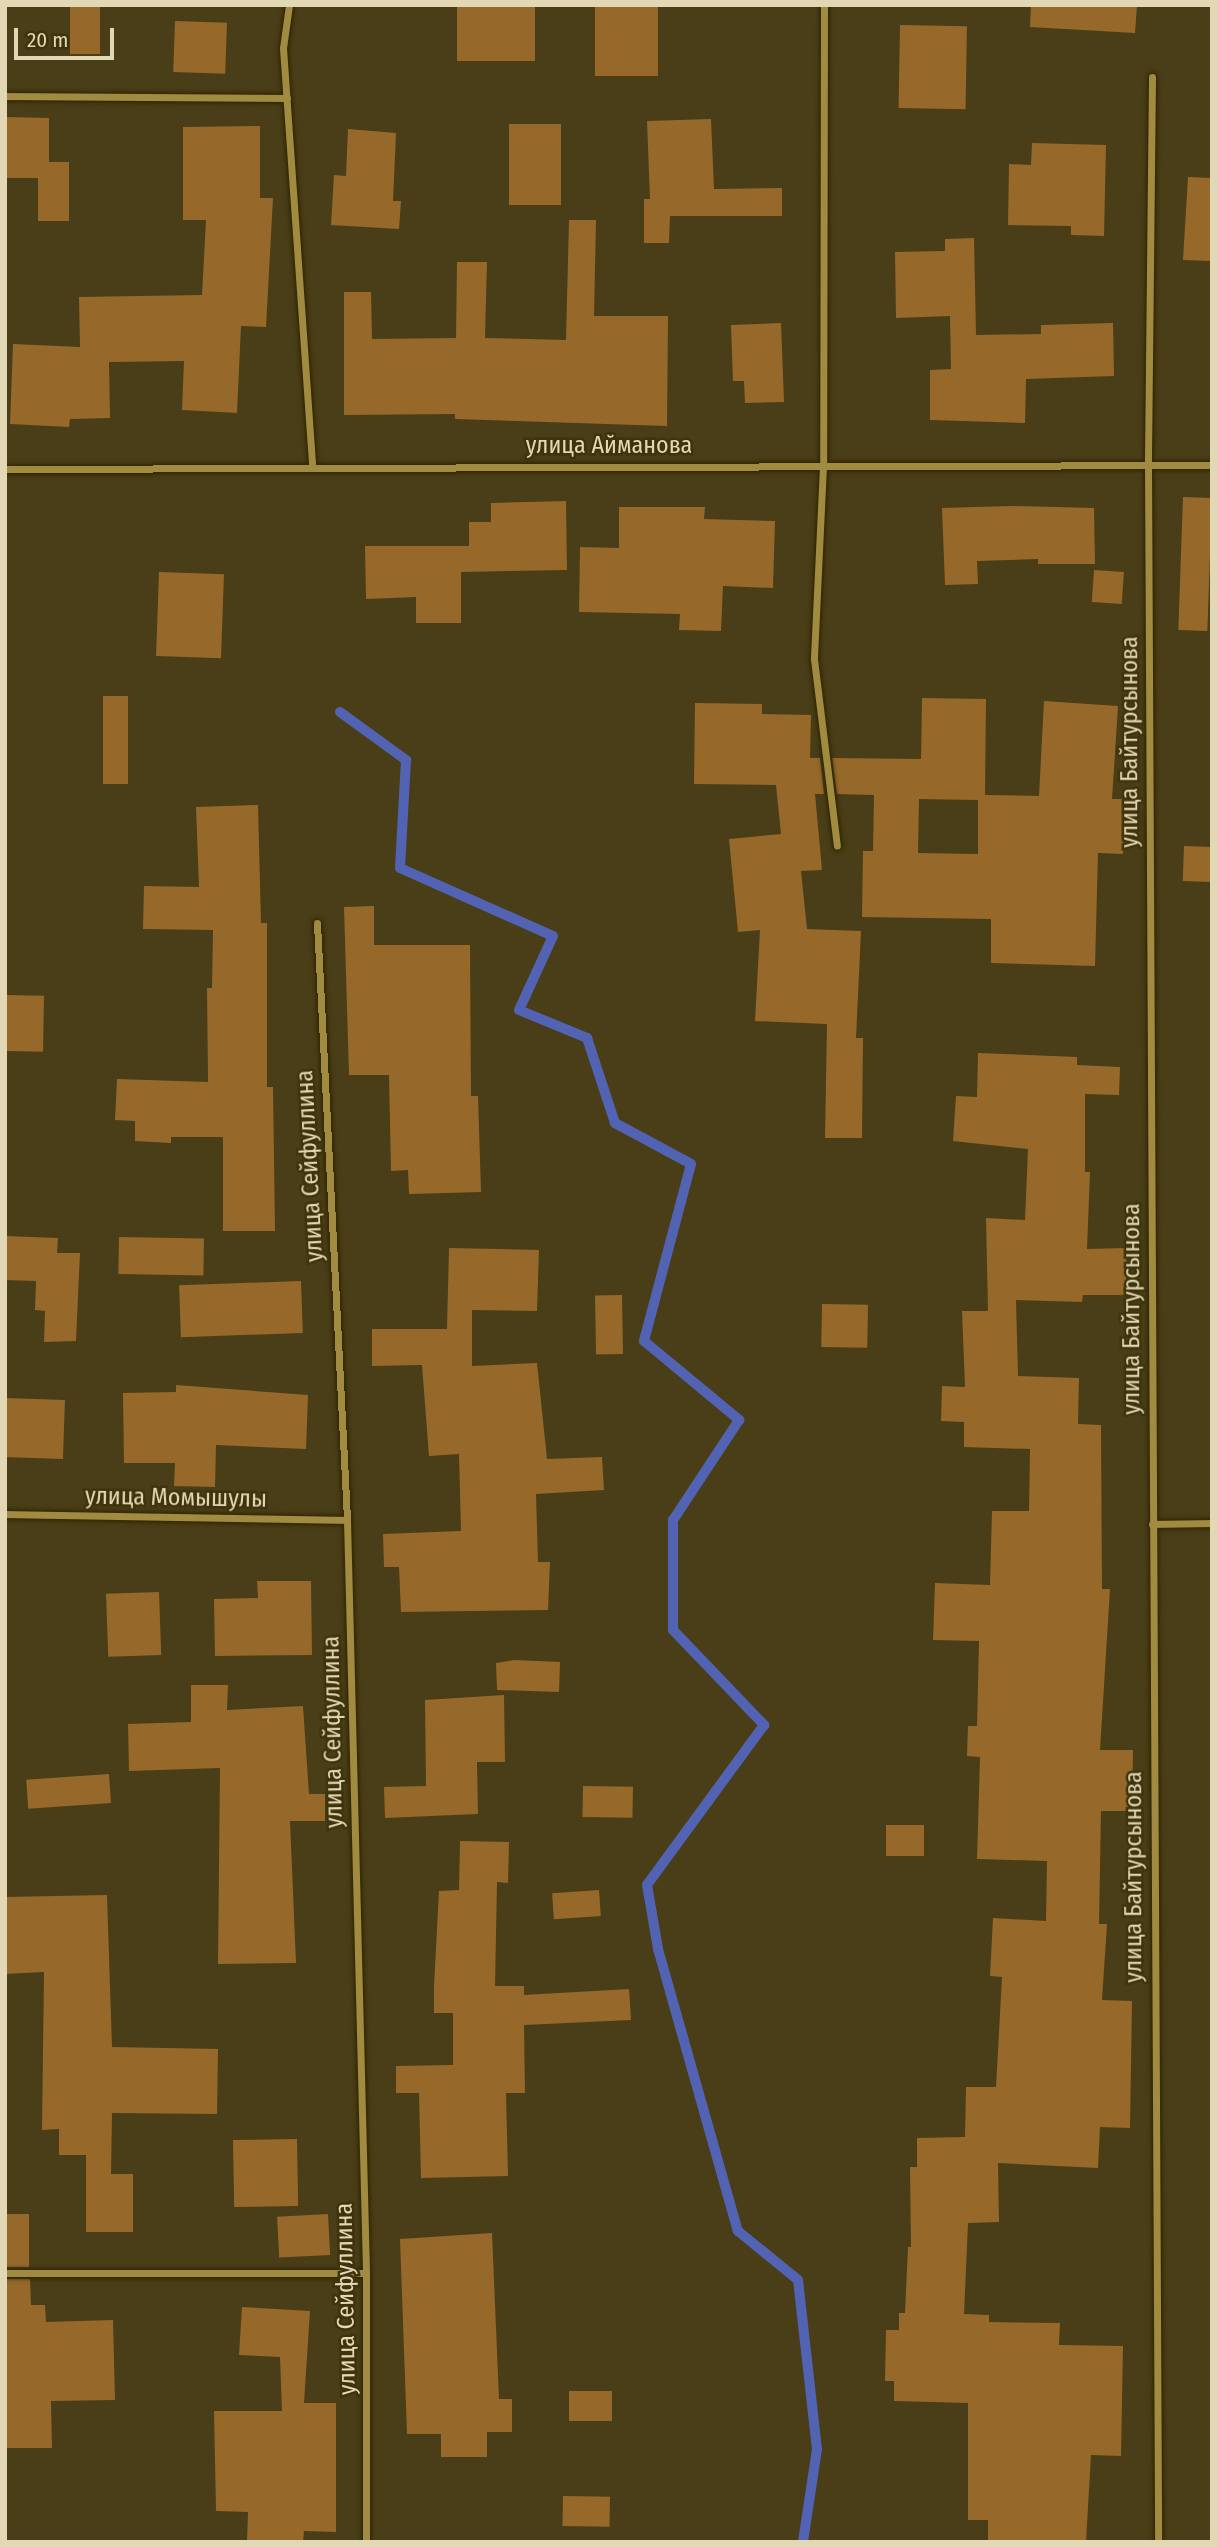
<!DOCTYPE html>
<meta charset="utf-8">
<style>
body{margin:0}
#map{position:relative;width:1217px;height:2547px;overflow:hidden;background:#493e17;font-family:"Fira Sans Condensed",sans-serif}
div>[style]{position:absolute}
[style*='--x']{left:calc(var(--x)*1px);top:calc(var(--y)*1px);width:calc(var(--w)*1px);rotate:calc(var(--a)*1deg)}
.stream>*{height:10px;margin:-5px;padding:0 5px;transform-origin:5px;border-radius:5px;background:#5363b3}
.building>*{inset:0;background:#96692a;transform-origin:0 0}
.roads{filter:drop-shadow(0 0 2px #2f2400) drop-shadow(0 0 2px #2f2400)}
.minor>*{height:7px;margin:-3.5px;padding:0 3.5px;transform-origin:3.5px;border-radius:3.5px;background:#a18b41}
span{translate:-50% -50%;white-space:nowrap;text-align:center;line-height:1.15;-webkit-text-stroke:5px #3f330b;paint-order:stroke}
.street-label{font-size:24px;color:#e3d8b5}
.frame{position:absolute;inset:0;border:7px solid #e3d8b5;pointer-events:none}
.scale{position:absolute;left:14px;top:28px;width:100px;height:32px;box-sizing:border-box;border:4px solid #e3d8b5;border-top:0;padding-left:9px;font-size:21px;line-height:24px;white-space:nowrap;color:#e3d8b5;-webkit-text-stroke:5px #3f330b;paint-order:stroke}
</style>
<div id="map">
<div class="stream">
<i style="--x:340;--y:712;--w:82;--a:36"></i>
<i style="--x:406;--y:760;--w:108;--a:93.2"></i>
<i style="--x:400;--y:868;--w:167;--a:24"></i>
<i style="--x:553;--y:936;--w:81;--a:114.7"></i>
<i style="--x:519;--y:1010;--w:74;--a:22.4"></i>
<i style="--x:587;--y:1038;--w:89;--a:71.8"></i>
<i style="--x:615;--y:1123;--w:86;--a:28.3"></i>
<i style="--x:691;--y:1164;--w:183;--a:104.9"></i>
<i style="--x:644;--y:1341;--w:124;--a:39.7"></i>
<i style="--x:739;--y:1420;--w:120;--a:123.4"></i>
<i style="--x:673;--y:1520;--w:110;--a:90"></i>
<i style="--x:673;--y:1630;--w:132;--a:46.2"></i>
<i style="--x:764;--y:1725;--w:198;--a:126.2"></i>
<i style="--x:647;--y:1885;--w:65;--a:80.2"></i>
<i style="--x:658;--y:1949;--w:293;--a:74.2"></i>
<i style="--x:738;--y:2231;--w:77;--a:39.2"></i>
<i style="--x:798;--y:2280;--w:170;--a:83.6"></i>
<i style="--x:817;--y:2449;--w:94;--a:98.6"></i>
</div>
<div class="building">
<i style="left:457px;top:5px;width:78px;height:56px"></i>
<i style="left:595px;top:5px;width:63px;height:71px"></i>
<i style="clip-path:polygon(1031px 5px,1137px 5px,1135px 33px,1030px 27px)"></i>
<i style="left:70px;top:7px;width:30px;height:47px"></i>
<i style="left:175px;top:21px;width:52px;height:51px;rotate:2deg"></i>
<i style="left:900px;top:25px;width:67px;height:83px;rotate:1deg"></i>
<i style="clip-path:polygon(5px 117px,49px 118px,49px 162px,69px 162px,69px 221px,38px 221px,38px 178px,5px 178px)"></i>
<i style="clip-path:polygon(711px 119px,714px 189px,782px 188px,782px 216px,670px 216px,669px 243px,644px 243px,644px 199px,650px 199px,647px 121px)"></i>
<i style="left:509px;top:124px;width:52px;height:81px"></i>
<i style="clip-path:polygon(260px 126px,260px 198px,273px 198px,266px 327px,241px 326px,237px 413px,182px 410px,184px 361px,109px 362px,110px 418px,70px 419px,69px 427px,10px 424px,13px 344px,80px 347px,79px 297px,202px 295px,206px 220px,183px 220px,183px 127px)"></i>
<i style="clip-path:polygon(348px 129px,396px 133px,393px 201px,401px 201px,399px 229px,331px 225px,334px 175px,346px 176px)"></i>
<i style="clip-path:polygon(1032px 143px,1106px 145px,1104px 236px,1071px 235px,1071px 226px,1008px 225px,1009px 164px,1031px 165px)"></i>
<i style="clip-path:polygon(1188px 177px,1212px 178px,1212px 261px,1183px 260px)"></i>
<i style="clip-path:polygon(569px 220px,596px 220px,594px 316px,668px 316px,667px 426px,455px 419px,455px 414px,344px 415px,344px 292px,371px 292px,372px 339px,456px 338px,457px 262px,487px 262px,485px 338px,566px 340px)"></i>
<i style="clip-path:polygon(974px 238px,976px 335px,1041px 334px,1041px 325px,1113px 323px,1114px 376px,1026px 379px,1025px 423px,930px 420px,930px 370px,951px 369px,950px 316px,896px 318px,895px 252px,945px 251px,945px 239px)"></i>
<i style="clip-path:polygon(781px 323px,784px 402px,745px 403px,744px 381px,733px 381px,731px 325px)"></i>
<i style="left:1183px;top:497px;width:29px;height:133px;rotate:2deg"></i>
<i style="clip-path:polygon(566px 501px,567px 570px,461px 572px,461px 623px,416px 623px,416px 597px,366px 599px,365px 546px,469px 546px,469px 522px,491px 522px,491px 503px)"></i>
<i style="clip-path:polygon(1012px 506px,1094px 508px,1095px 564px,1038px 564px,1038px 559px,977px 561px,978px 584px,945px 585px,942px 508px)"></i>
<i style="clip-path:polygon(619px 507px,705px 507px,704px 519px,775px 521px,773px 588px,723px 586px,721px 631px,679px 630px,680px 614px,579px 612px,580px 547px,619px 548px)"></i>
<i style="left:1094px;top:570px;width:30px;height:32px;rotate:4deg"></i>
<i style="left:159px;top:572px;width:65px;height:84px;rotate:2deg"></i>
<i style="left:103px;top:696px;width:25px;height:88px"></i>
<i style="clip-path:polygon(evenodd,922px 698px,986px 699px,985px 795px,1039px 796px,1044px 701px,1118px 706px,1112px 799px,1125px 799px,1123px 854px,1098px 853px,1095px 966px,991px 963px,991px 919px,862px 917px,863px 851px,873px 851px,874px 795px,837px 794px,832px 758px,921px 759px,922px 698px,919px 799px,978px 800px,978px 854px,918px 853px,919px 799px)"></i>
<i style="clip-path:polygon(695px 703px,762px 704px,762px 714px,811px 715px,810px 758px,820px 758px,824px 794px,815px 794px,822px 870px,801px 871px,807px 929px,861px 931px,856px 1038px,863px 1038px,862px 1138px,825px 1138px,827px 1024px,755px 1021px,760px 930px,738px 932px,729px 839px,781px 834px,776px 785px,694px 784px)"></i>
<i style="clip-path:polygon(258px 805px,261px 923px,267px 923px,267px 1087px,273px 1087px,275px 1231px,223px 1231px,223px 1137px,171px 1137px,171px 1143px,135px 1141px,135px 1121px,115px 1120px,117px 1079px,208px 1082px,207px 988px,212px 988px,213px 930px,143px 929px,144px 886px,199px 887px,196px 807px)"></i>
<i style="left:1184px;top:846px;width:28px;height:35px;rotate:2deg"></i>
<i style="clip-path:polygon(374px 906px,374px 945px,470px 945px,471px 1096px,478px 1096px,481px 1192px,409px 1194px,408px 1170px,391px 1171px,389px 1075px,349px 1075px,344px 907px)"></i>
<i style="left:5px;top:995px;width:39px;height:56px;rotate:1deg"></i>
<i style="clip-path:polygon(978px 1053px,1077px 1057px,1077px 1065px,1120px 1067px,1119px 1095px,1085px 1094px,1085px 1172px,1090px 1172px,1087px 1249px,1126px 1248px,1127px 1295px,1083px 1295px,1082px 1302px,1016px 1300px,1018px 1376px,1079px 1378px,1078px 1424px,1101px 1425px,1102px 1589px,1110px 1589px,1100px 1750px,1133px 1750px,1132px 1811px,1101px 1811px,1099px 1924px,1107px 1924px,1102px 2000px,1132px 2001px,1130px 2128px,1100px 2127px,1098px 2168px,998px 2163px,999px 2222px,968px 2223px,964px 2314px,989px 2315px,989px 2322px,1060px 2323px,1059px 2345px,1123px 2346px,1121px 2456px,1091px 2455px,1086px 2542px,988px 2542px,988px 2520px,968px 2520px,968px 2403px,894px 2401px,894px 2381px,885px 2381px,886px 2330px,899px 2330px,899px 2313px,905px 2313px,908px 2247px,911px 2247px,910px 2167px,917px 2167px,917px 2138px,965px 2137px,966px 2087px,996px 2087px,1002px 1977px,990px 1976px,993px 1918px,1046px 1921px,1047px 1861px,977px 1859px,980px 1757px,967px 1756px,968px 1726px,977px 1726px,979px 1641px,933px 1640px,935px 1583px,990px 1585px,992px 1511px,1029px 1511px,1030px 1449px,964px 1447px,964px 1422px,941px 1421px,942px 1386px,965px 1387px,962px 1311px,988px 1311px,986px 1218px,1025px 1220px,1028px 1149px,953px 1141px,956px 1096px,977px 1097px)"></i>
<i style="clip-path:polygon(5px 1236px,58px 1238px,57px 1253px,80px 1253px,76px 1341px,44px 1342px,45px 1311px,35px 1310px,36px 1281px,5px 1280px)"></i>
<i style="left:119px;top:1237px;width:85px;height:37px;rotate:1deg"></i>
<i style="clip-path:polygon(449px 1248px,539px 1250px,537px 1311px,472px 1310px,472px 1366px,537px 1363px,547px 1459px,602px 1457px,604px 1490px,536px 1494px,538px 1562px,550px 1562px,548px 1610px,401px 1612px,399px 1567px,384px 1567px,383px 1534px,461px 1531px,459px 1454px,429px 1456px,422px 1365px,372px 1366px,372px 1329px,447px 1329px)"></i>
<i style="left:301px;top:1281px;width:52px;height:122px;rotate:88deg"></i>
<i style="left:622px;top:1295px;width:59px;height:27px;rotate:89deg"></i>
<i style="left:822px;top:1304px;width:46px;height:43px;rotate:1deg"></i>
<i style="clip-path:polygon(176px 1385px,308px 1395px,306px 1449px,216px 1445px,215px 1487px,174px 1486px,175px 1463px,124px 1463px,123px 1393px,176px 1392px)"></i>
<i style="left:5px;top:1398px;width:60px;height:59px;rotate:2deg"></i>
<i style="clip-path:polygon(257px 1581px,311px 1581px,312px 1655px,215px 1656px,214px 1599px,258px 1598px)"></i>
<i style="left:159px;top:1592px;width:63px;height:53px;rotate:88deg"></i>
<i style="clip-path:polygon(514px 1660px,560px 1662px,559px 1692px,497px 1690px,496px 1663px)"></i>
<i style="clip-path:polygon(191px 1685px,228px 1685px,227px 1710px,303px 1706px,309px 1794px,325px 1794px,325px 1821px,290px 1821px,296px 1963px,218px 1964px,220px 1768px,129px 1771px,128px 1724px,191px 1722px)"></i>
<i style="clip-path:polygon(504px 1695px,505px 1762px,477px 1762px,478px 1814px,385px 1818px,384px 1787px,426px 1786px,425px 1700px)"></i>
<i style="left:109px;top:1774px;width:29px;height:83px;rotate:86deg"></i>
<i style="left:583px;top:1786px;width:50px;height:31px;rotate:1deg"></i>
<i style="left:886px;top:1825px;width:38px;height:31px"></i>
<i style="clip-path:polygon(460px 1841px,509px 1842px,508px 1883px,497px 1882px,495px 1986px,524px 1986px,524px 1995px,629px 1989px,631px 2020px,524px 2025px,525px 2093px,506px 2093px,508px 2176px,421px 2178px,419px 2093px,396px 2093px,396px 2066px,453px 2065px,453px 2013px,434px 2013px,434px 1986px,439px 1891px,459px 1890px)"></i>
<i style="left:599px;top:1890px;width:26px;height:47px;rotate:86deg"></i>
<i style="clip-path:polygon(107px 1895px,112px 2047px,218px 2049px,217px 2114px,112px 2113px,111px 2174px,133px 2174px,133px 2232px,86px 2232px,86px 2155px,59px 2155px,59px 2129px,42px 2130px,44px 1972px,5px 1974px,5px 1897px)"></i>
<i style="left:297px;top:2139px;width:67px;height:64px;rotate:89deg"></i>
<i style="left:5px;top:2214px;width:24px;height:53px"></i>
<i style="left:328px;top:2214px;width:41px;height:51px;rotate:87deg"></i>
<i style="clip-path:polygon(492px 2233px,499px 2399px,512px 2399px,512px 2432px,487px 2432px,487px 2457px,441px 2457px,441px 2434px,407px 2434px,400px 2239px)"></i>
<i style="clip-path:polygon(5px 2279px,30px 2279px,31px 2305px,45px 2305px,46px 2322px,113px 2320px,115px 2400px,51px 2401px,52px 2448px,5px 2448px)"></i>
<i style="clip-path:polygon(242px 2307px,310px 2311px,304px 2403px,336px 2403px,336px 2532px,304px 2531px,303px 2542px,247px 2542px,248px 2512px,216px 2511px,214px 2411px,282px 2411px,280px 2357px,239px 2355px)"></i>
<i style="left:569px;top:2391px;width:43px;height:30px"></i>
<i style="left:563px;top:2496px;width:47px;height:30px;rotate:1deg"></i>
</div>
<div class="roads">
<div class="minor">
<i style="--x:289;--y:5;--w:43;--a:97.9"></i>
<i style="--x:283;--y:48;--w:418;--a:86"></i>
<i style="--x:824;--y:5;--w:461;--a:90.1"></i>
<i style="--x:823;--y:466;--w:193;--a:92.7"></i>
<i style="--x:814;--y:659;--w:188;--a:83"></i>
<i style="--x:1152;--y:77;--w:387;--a:90.6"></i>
<i style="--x:1148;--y:464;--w:2078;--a:89.72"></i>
<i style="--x:5;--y:96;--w:282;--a:0.4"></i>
<i style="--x:5;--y:469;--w:1207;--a:-0.19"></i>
<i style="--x:317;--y:923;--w:598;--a:87.12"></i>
<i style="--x:347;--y:1520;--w:753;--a:88.55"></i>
<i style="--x:366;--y:2273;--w:269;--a:90"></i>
<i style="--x:5;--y:1514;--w:342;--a:1"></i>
<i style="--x:1152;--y:1524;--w:60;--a:-1"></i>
<i style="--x:5;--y:2273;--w:361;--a:0"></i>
</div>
</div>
<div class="street-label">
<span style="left:609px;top:446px">улица Айманова</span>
<span style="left:1130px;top:742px;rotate:-90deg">улица Байтурсынова</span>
<span style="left:310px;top:1166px;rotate:-93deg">улица Сейфуллина</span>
<span style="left:1132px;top:1309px;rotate:-90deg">улица Байтурсынова</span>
<span style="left:176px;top:1498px;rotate:1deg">улица Момышулы</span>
<span style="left:333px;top:1732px;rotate:-91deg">улица Сейфуллина</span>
<span style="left:1134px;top:1877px;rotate:-90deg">улица Байтурсынова</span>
<span style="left:346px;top:2299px;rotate:-91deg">улица Сейфуллина</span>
</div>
<div class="frame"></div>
<div class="scale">20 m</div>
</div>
